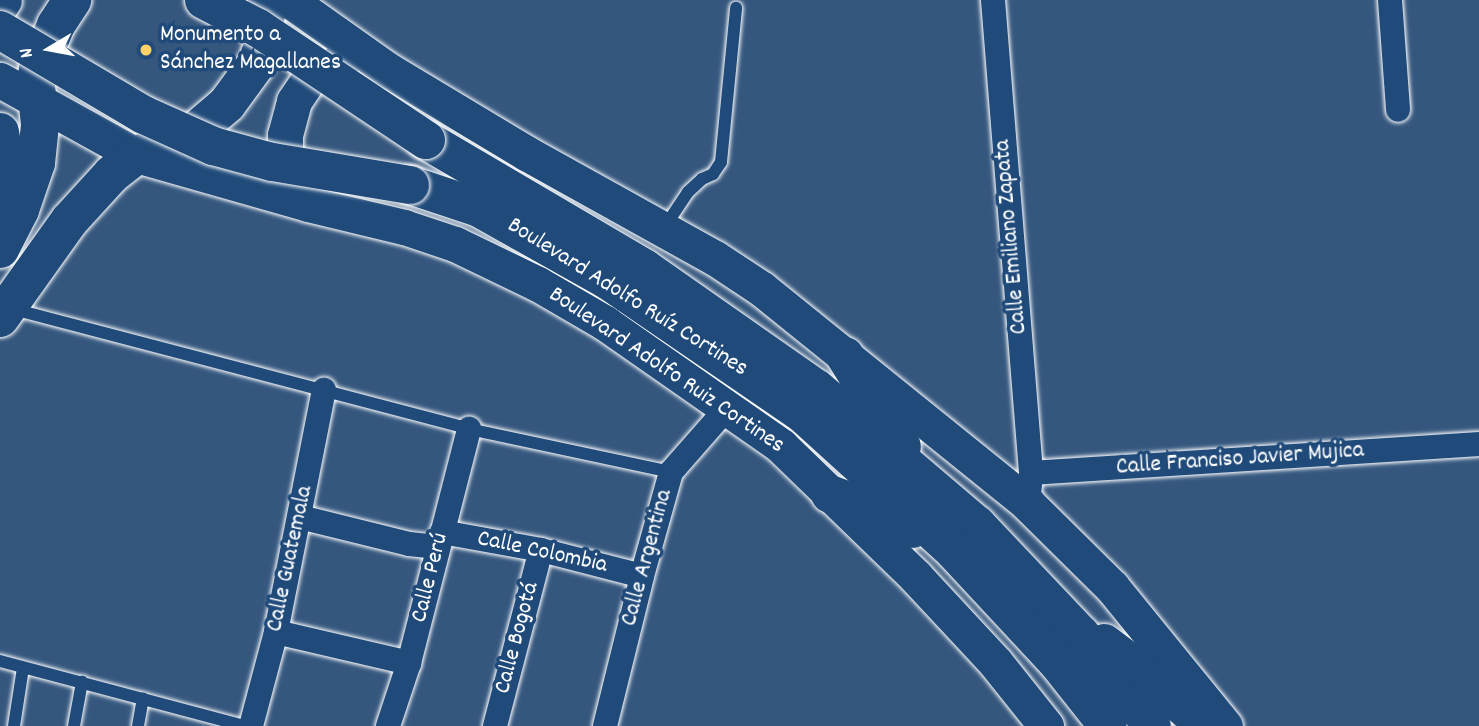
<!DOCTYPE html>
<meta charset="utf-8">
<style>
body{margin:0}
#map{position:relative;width:1479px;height:726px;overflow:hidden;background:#35577e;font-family:Dekko,sans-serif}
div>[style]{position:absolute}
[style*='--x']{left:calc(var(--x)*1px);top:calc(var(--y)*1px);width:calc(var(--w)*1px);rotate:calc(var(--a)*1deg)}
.roads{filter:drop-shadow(0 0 2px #fff) drop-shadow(0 0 2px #fff)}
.lane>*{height:12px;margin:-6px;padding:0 6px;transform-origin:6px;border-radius:6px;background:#1f4a7a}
.street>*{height:24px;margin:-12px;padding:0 12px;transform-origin:12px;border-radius:12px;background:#1f4a7a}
.secondary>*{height:35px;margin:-17.5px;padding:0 17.5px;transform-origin:17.5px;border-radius:17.5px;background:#1f4a7a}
.primary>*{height:38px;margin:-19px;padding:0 19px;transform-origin:19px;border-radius:19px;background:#1f4a7a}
.highway>*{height:38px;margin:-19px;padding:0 19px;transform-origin:19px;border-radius:19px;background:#1f4a7a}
.bridges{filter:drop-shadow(0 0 2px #fff) drop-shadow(0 0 2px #fff)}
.highway-bridge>*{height:38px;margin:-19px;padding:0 19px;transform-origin:19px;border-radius:19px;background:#1f4a7a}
.dots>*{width:19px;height:19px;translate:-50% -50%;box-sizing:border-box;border:4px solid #1f4a7a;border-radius:50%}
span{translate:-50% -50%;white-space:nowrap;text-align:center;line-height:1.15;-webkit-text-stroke:7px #1f4a7a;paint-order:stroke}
.poi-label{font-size:24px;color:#fff}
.left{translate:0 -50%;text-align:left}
.street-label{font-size:24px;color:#fff}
.north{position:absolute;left:14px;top:14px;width:70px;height:70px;-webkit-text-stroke:5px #1f4a7a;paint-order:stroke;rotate:260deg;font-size:19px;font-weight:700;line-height:28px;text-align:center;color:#fff}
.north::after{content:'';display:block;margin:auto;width:24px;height:32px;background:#fff;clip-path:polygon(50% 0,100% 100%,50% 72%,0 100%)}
</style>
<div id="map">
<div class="roads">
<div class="lane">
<i style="--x:664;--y:228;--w:43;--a:-56.3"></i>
<i style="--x:688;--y:192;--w:19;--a:-43"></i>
<i style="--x:702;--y:179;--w:12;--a:-24"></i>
<i style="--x:713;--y:174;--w:14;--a:-56"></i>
<i style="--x:721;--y:162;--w:155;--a:-84.4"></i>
<i style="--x:13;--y:309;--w:472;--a:14.7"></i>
<i style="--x:469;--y:429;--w:207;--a:12"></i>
<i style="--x:0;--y:661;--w:253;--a:14.9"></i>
<i style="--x:14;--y:726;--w:59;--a:-81.2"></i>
<i style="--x:74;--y:726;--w:45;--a:-79.7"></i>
<i style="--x:138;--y:726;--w:28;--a:-80"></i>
</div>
<div class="street">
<i style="--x:993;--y:0;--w:475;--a:85.4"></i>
<i style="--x:1390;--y:0;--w:110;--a:85.8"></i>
<i style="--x:1028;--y:504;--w:31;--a:-84"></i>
<i style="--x:1031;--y:473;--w:449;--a:-3.7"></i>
<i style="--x:300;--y:517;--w:112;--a:13.9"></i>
<i style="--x:409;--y:544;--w:29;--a:6"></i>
<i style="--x:442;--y:532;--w:101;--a:10.3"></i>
<i style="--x:541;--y:550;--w:104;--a:14.4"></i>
<i style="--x:276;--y:632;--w:137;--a:13.1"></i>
<i style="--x:251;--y:726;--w:97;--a:-75.1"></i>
<i style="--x:276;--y:632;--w:247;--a:-78.8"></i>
<i style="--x:388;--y:726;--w:66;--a:-71.6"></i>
<i style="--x:409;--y:663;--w:242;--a:-75.6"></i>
<i style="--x:495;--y:726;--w:182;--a:-75.4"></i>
<i style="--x:605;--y:726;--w:154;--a:-76.1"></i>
<i style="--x:642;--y:576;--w:108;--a:-74.4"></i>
<i style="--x:671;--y:472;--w:85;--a:-48.8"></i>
</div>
<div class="secondary">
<i style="--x:289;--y:0;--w:121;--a:35.3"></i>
<i style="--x:388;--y:70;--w:161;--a:31"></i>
<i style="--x:526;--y:153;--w:216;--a:29.1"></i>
<i style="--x:715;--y:258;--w:56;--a:33.4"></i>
<i style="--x:762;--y:289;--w:342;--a:38.9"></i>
<i style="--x:1028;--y:504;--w:118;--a:44.7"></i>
<i style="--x:1112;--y:587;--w:179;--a:50.9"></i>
<i style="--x:0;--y:6;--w:7;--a:-56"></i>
<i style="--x:0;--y:80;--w:155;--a:28.9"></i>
<i style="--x:136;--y:155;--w:179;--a:15.9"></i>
<i style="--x:308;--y:204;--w:99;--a:13.5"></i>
<i style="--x:404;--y:227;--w:54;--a:18.4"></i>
<i style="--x:455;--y:244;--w:92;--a:25.7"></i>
<i style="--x:538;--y:284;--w:78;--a:30.2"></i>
<i style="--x:605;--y:323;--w:215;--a:34.9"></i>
<i style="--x:781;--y:446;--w:187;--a:44.1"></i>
<i style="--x:915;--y:576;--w:117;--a:47.1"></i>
<i style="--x:995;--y:662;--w:82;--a:51.4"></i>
<i style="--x:296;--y:189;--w:25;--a:-116"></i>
<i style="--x:285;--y:166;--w:31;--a:-90"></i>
<i style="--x:285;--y:135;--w:35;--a:-75"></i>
<i style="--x:294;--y:101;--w:32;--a:-56"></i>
<i style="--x:312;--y:74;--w:35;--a:-24"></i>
</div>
<div class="primary">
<i style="--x:0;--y:132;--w:45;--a:81"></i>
<i style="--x:7;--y:176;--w:44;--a:97.8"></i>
<i style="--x:0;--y:249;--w:44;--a:-62.9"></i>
<i style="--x:20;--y:210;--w:50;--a:-71.2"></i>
<i style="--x:36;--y:163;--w:39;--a:-84"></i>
<i style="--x:40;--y:124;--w:39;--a:-96"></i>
<i style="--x:36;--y:85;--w:16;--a:-83"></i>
<i style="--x:38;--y:69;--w:48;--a:-67.8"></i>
<i style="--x:56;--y:25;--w:30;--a:-57"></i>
<i style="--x:0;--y:318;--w:120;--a:-54.5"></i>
<i style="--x:70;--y:220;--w:62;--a:-47.6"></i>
<i style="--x:112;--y:174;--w:31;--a:-38"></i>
<i style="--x:136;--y:155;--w:60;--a:-20.6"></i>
<i style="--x:192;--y:134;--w:46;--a:-40.6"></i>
<i style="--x:227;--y:104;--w:51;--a:-53.8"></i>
<i style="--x:257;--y:63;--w:18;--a:-71"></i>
<i style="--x:263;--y:46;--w:46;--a:-85"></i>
</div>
<div class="highway">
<i style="--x:426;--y:140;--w:253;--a:30.4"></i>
<i style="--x:644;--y:268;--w:211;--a:35"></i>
<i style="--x:817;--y:389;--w:210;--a:40.4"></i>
<i style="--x:977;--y:525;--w:151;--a:46.6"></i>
<i style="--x:1081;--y:635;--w:115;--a:52"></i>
<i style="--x:410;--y:185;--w:73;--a:18.4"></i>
<i style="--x:479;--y:208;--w:149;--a:29.3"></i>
<i style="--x:609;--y:281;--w:235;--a:34.4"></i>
<i style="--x:803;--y:414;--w:204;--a:42.2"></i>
<i style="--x:954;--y:551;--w:153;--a:47.1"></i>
<i style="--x:1058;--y:663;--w:80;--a:51.6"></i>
<i style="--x:845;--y:356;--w:107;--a:57.9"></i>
<i style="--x:830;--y:494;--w:58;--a:20.3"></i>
<i style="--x:884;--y:514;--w:32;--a:28"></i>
<i style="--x:1104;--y:643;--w:60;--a:36.9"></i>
<i style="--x:1152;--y:679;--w:71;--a:41.6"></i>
</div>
</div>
<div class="bridges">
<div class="highway-bridge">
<i style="--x:204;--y:0;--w:61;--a:27.4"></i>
<i style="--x:258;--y:28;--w:202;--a:33.7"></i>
<i style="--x:0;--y:30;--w:167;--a:30.6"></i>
<i style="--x:144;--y:115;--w:76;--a:24.2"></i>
<i style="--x:213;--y:146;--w:61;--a:15.2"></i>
<i style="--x:272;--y:162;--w:140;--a:9.5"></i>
</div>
</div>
<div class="dots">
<i style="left:146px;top:50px;background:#ffd166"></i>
</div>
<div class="poi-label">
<span class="left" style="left:160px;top:50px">Monumento a<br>Sánchez Magallanes</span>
</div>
<div class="street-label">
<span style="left:1012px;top:237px;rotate:-95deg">Calle Emiliano Zapata</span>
<span style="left:627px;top:298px;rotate:32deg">Boulevard Adolfo Ruíz Cortines</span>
<span style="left:666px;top:371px;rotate:34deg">Boulevard Adolfo Ruiz Cortines</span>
<span style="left:1240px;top:460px;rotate:-4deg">Calle Franciso Javier Mujica</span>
<span style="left:542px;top:553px;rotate:12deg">Calle Colombia</span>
<span style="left:648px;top:558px;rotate:-75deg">Calle Argentina</span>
<span style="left:291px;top:559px;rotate:-78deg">Calle Guatemala</span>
<span style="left:431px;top:578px;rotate:-76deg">Calle Perú</span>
<span style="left:518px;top:638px;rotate:-75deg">Calle Bogotá</span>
</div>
<div class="north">N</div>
</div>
